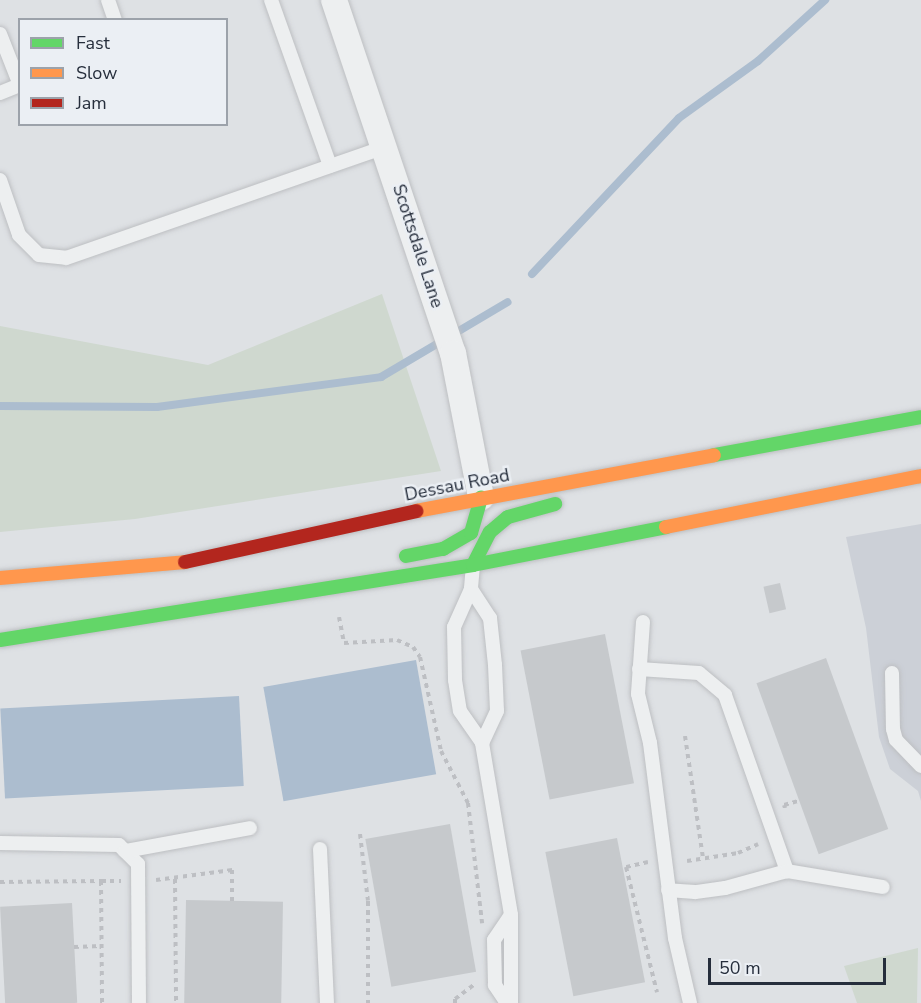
<!DOCTYPE html>
<style>
body{margin:0}
#map{position:relative;width:921px;height:1003px;overflow:hidden;background:#dee1e4;font-family:"Nunito Sans",sans-serif}
div>[style]{position:absolute}
[style*='--x']{left:calc(var(--x)*1px);top:calc(var(--y)*1px);width:calc(var(--w)*1px);rotate:calc(var(--a)*1deg)}
.built>*{inset:0;background:#ccd0d7}
.green>*{inset:0;background:#cfd8cf}
.water>*{inset:0;background:#acbdcf;transform-origin:0 0}
.stream>*{height:8px;margin:-4px;padding:0 4px;transform-origin:4px;border-radius:4px;background:#acbdcf}
.building>*{inset:0;background:#c6c9cc;transform-origin:0 0}
.path>*{height:4px;margin-top:-2px;transform-origin:0;background:repeating-linear-gradient(90deg,#bdbfc3 0 4.5px,transparent 0 9px)}
.roads{filter:drop-shadow(0 0 2px #bdbfc2) drop-shadow(0 0 2px #bdbfc2)}
.lane>*{height:14px;margin:-7px;padding:0 7px;transform-origin:7px;border-radius:7px;background:#edeff0}
.street>*{height:26px;margin:-13px;padding:0 13px;transform-origin:13px;border-radius:13px;background:#edeff0}
.fast>*{height:14px;margin:-7px;padding:0 7px;transform-origin:7px;border-radius:7px;background:#63d668}
.slow>*{height:14px;margin:-7px;padding:0 7px;transform-origin:7px;border-radius:7px;background:#ff974d}
.jam>*{height:14px;margin:-7px;padding:0 7px;transform-origin:7px;border-radius:7px;background:#b3261e}
span{translate:-50% -50%;white-space:nowrap;text-align:center;line-height:1.15;-webkit-text-stroke:5px #ebeff4;paint-order:stroke}
.street-label{font-size:18px;color:#262e3c}
.legend{position:absolute;left:18px;top:18px;width:210px;height:108px;box-sizing:border-box;background:#ebeff4;border:2px solid #9ca2aa;margin:0;padding:8px 10px;list-style:none;font-size:18px;color:#262e3c}
.legend li{display:flex;align-items:center;gap:12px;height:30px}
.legend b{width:30px;border:2px solid #9ca2aa}
.scale{position:absolute;left:708px;top:958px;width:178px;height:27px;box-sizing:border-box;border:3px solid #262e3c;border-top:0;padding-left:8px;font-size:18px;line-height:21px;white-space:nowrap;color:#262e3c;-webkit-text-stroke:4px #ebeff4;paint-order:stroke}
</style>
<div id="map">
<div class="built">
<i style="clip-path:polygon(921px 524px,921px 801px,918px 791px,890px 769px,879px 737px,866px 628px,846px 537px)"></i>
</div>
<div class="green">
<i style="clip-path:polygon(382px 294px,441px 471px,135px 519px,0 532px,0 326px,208px 365px)"></i>
<i style="clip-path:polygon(918px 948px,917px 1003px,857px 1003px,844px 966px)"></i>
</div>
<div class="water">
<i style="left:416px;top:660px;width:116px;height:155px;rotate:80deg"></i>
<i style="left:239px;top:696px;width:90px;height:239px;rotate:87deg"></i>
</div>
<div class="stream">
<i style="--x:532;--y:274;--w:214;--a:-46.7"></i>
<i style="--x:679;--y:118;--w:97;--a:-35.8"></i>
<i style="--x:758;--y:61;--w:91;--a:-42.3"></i>
<i style="--x:0;--y:406;--w:157;--a:0.4"></i>
<i style="--x:157;--y:407;--w:226;--a:-7.6"></i>
<i style="--x:381;--y:377;--w:147;--a:-30.6"></i>
</div>
<div class="building">
<i style="left:780px;top:583px;width:27px;height:17px;rotate:77deg"></i>
<i style="left:605px;top:634px;width:152px;height:86px;rotate:79deg"></i>
<i style="left:826px;top:658px;width:182px;height:74px;rotate:70deg"></i>
<i style="left:450px;top:824px;width:150px;height:86px;rotate:80deg"></i>
<i style="left:617px;top:838px;width:147px;height:73px;rotate:79deg"></i>
<i style="left:186px;top:900px;width:97px;height:103px;rotate:1deg"></i>
<i style="left:72px;top:903px;width:100px;height:72px;rotate:87deg"></i>
</div>
<div class="path">
<i style="--x:339;--y:617;--w:26;--a:79"></i>
<i style="--x:344;--y:643;--w:53;--a:-3.2"></i>
<i style="--x:397;--y:640;--w:17;--a:24"></i>
<i style="--x:413;--y:647;--w:12;--a:55"></i>
<i style="--x:420;--y:657;--w:96;--a:77.4"></i>
<i style="--x:441;--y:751;--w:59;--a:62.6"></i>
<i style="--x:468;--y:803;--w:121;--a:83.3"></i>
<i style="--x:685;--y:736;--w:123;--a:81.6"></i>
<i style="--x:785;--y:808;--w:3;--a:-108"></i>
<i style="--x:784;--y:805;--w:15;--a:-16"></i>
<i style="--x:360;--y:834;--w:67;--a:83.2"></i>
<i style="--x:368;--y:901;--w:102;--a:90"></i>
<i style="--x:687;--y:861;--w:52;--a:-8.9"></i>
<i style="--x:738;--y:853;--w:22;--a:-24"></i>
<i style="--x:648;--y:862;--w:23;--a:167"></i>
<i style="--x:626;--y:867;--w:129;--a:76.1"></i>
<i style="--x:175;--y:879;--w:124;--a:89.5"></i>
<i style="--x:156;--y:880;--w:77;--a:-7.5"></i>
<i style="--x:232;--y:870;--w:31;--a:90"></i>
<i style="--x:101;--y:881;--w:20;--a:0"></i>
<i style="--x:0;--y:882;--w:101;--a:-0.6"></i>
<i style="--x:101;--y:881;--w:122;--a:89.5"></i>
<i style="--x:74;--y:947;--w:27;--a:-2"></i>
<i style="--x:455;--y:1003;--w:4;--a:-90"></i>
<i style="--x:455;--y:999;--w:26;--a:-37"></i>
</div>
<div class="roads">
<div class="lane">
<i style="--x:108;--y:0;--w:21;--a:71"></i>
<i style="--x:271;--y:0;--w:176;--a:70.4"></i>
<i style="--x:0;--y:34;--w:55;--a:68.6"></i>
<i style="--x:0;--y:93;--w:22;--a:-22"></i>
<i style="--x:0;--y:180;--w:58;--a:70.9"></i>
<i style="--x:19;--y:235;--w:28;--a:45"></i>
<i style="--x:39;--y:255;--w:27;--a:6"></i>
<i style="--x:66;--y:258;--w:338;--a:-19.2"></i>
<i style="--x:473;--y:565;--w:24;--a:95"></i>
<i style="--x:471;--y:589;--w:42;--a:114.1"></i>
<i style="--x:454;--y:627;--w:53;--a:88.9"></i>
<i style="--x:455;--y:680;--w:31;--a:81"></i>
<i style="--x:460;--y:711;--w:39;--a:55"></i>
<i style="--x:482;--y:743;--w:174;--a:80.4"></i>
<i style="--x:511;--y:915;--w:88;--a:90"></i>
<i style="--x:471;--y:589;--w:35;--a:57"></i>
<i style="--x:490;--y:618;--w:47;--a:83.9"></i>
<i style="--x:495;--y:665;--w:46;--a:87.5"></i>
<i style="--x:497;--y:711;--w:35;--a:115"></i>
<i style="--x:643;--y:622;--w:72;--a:94"></i>
<i style="--x:638;--y:694;--w:50;--a:76.2"></i>
<i style="--x:650;--y:743;--w:197;--a:82.7"></i>
<i style="--x:675;--y:938;--w:67;--a:77"></i>
<i style="--x:639;--y:669;--w:60;--a:3.8"></i>
<i style="--x:699;--y:673;--w:34;--a:40"></i>
<i style="--x:725;--y:695;--w:187;--a:70.6"></i>
<i style="--x:787;--y:871;--w:64;--a:164.7"></i>
<i style="--x:725;--y:888;--w:30;--a:172"></i>
<i style="--x:695;--y:892;--w:27;--a:-176"></i>
<i style="--x:892;--y:673;--w:56;--a:89"></i>
<i style="--x:893;--y:729;--w:11;--a:75"></i>
<i style="--x:896;--y:740;--w:36;--a:46"></i>
<i style="--x:0;--y:843;--w:119;--a:1"></i>
<i style="--x:119;--y:845;--w:27;--a:45"></i>
<i style="--x:138;--y:864;--w:139;--a:89.6"></i>
<i style="--x:320;--y:849;--w:154;--a:87.4"></i>
<i style="--x:125;--y:851;--w:127;--a:-10.4"></i>
<i style="--x:787;--y:871;--w:97;--a:9.5"></i>
<i style="--x:507;--y:1003;--w:22;--a:-124"></i>
<i style="--x:495;--y:985;--w:45;--a:-91.3"></i>
<i style="--x:494;--y:940;--w:30;--a:-56"></i>
</div>
<div class="street">
<i style="--x:334;--y:0;--w:373;--a:71.4"></i>
<i style="--x:453;--y:353;--w:147;--a:79"></i>
</div>
<div class="fast">
<i style="--x:714;--y:455;--w:210;--a:-10.4"></i>
<i style="--x:406;--y:556;--w:38;--a:-11"></i>
<i style="--x:443;--y:549;--w:32;--a:-30"></i>
<i style="--x:471;--y:533;--w:37;--a:-74"></i>
<i style="--x:473;--y:565;--w:37;--a:-63"></i>
<i style="--x:490;--y:532;--w:23;--a:-40"></i>
<i style="--x:508;--y:517;--w:49;--a:-15.5"></i>
<i style="--x:0;--y:640;--w:479;--a:-9"></i>
<i style="--x:473;--y:565;--w:197;--a:-11.1"></i>
</div>
<div class="slow">
<i style="--x:416;--y:511;--w:303;--a:-10.6"></i>
<i style="--x:666;--y:527;--w:260;--a:-11.3"></i>
<i style="--x:0;--y:578;--w:186;--a:-4.9"></i>
</div>
<div class="jam">
<i style="--x:185;--y:562;--w:237;--a:-12.4"></i>
</div>
</div>
<div class="street-label">
<span style="left:418px;top:246px;rotate:72deg">Scottsdale Lane</span>
<span style="left:457px;top:485px;rotate:-11deg">Dessau Road</span>
</div>
<ul class="legend">
<li><b style="height:8px;background:#63d668"></b>Fast</li>
<li><b style="height:8px;background:#ff974d"></b>Slow</li>
<li><b style="height:8px;background:#b3261e"></b>Jam</li>
</ul>
<div class="scale">50 m</div>
</div>
